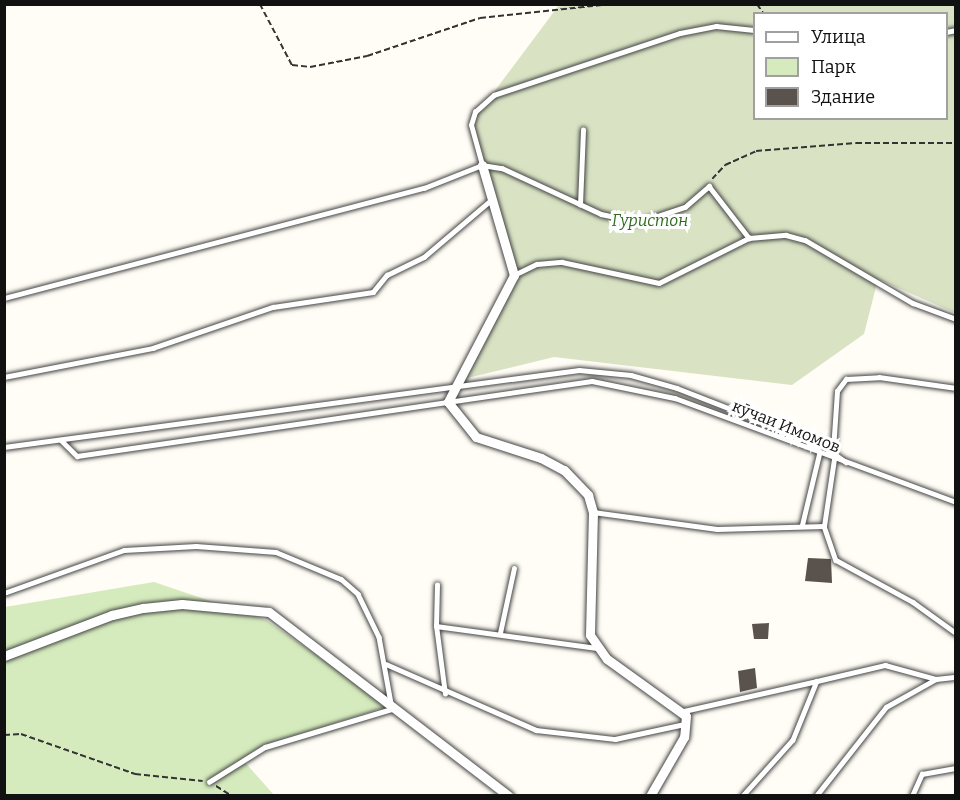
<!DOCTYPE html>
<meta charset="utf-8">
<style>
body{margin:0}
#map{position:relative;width:960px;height:800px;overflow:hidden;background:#fffdf5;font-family:Bitter,serif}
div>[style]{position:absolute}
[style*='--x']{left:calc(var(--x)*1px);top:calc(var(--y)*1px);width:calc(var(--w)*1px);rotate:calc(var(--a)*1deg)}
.green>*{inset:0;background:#d5ebbd}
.cemetery>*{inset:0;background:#d9e3c4}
.building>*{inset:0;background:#5a524d}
.path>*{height:1.5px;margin-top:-0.75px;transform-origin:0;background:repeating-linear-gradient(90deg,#333 0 6px,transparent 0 9px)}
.roads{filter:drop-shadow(0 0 2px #444) drop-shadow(0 0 2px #444)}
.service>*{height:4.5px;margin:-2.25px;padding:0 2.25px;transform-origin:2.25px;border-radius:2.25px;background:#fff}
.minor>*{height:9px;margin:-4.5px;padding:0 4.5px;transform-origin:4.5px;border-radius:4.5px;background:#fff}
span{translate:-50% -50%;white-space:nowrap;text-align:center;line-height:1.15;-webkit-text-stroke:6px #fff;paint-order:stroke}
.park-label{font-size:16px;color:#2f6b1f;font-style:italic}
.street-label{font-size:16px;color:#111}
.frame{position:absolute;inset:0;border:6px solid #111;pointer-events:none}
.legend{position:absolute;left:753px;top:12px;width:195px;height:108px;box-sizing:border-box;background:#fff;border:2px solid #a0a0a0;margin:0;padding:8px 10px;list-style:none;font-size:18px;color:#111}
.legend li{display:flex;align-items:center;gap:12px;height:30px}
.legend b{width:30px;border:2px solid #a0a0a0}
</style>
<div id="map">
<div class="green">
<i style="clip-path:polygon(154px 582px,266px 620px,389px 706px,274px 742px,242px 759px,274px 795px,5px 796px,5px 607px)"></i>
</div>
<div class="cemetery">
<i style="clip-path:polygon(evenodd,559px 5px,955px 5px,955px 313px,878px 279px,864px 334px,792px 385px,554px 357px,459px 380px,512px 269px,470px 124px,559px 5px,754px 14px,946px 14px,946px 118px,754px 118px,754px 14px)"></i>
</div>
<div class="building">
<i style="clip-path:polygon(808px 558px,831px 559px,832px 583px,805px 581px)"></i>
<i style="clip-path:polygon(769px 623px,768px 639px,754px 639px,752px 624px)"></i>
<i style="clip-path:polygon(755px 668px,757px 688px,740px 692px,738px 671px)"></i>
</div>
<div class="path">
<i style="--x:260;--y:4;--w:69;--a:62.3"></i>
<i style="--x:292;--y:65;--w:18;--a:6"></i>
<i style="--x:310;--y:67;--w:58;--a:-10.9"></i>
<i style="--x:367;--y:56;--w:119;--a:-18.6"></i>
<i style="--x:480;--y:18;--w:132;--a:-6.1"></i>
<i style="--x:757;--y:4;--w:12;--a:55"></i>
<i style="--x:712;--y:179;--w:19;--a:-47"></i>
<i style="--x:725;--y:165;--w:34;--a:-24"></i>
<i style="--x:756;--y:151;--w:100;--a:-4.6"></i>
<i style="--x:856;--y:143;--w:100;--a:0"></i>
<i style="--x:4;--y:735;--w:17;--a:-3"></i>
<i style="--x:21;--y:734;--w:121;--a:19.3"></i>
<i style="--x:135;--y:774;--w:68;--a:5.9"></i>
<i style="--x:216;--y:786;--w:19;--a:32"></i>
</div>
<div class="roads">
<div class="service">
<i style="--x:946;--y:32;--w:10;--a:-11"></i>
<i style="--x:482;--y:165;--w:20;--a:9"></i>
<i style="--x:502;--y:168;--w:109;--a:24.9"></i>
<i style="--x:601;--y:214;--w:40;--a:12"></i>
<i style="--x:640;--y:222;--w:47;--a:-18.4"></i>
<i style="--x:685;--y:207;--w:32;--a:-41"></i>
<i style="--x:709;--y:186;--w:66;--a:52.4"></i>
<i style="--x:580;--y:205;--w:75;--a:-87.7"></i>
<i style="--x:514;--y:275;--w:25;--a:-26"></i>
<i style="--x:537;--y:264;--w:25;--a:-5"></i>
<i style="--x:562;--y:262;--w:99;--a:12.2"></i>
<i style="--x:659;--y:283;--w:101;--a:-26.6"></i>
<i style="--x:749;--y:238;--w:37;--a:-5"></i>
<i style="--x:786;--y:235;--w:20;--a:15"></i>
<i style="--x:805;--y:240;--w:125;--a:30.3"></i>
<i style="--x:913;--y:303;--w:46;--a:20.4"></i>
<i style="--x:4;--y:298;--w:434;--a:-14.7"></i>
<i style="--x:424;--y:188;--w:62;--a:-21.6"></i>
<i style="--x:482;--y:165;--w:41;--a:-105.4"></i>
<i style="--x:471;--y:125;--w:14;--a:-73"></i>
<i style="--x:475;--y:112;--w:25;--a:-42"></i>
<i style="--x:494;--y:95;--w:196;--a:-18.4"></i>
<i style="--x:680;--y:33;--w:37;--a:-11"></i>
<i style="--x:716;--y:26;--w:38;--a:6"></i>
<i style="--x:4;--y:377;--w:152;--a:-11"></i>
<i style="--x:153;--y:348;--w:127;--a:-18.9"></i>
<i style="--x:273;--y:307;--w:101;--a:-8.5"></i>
<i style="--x:373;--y:292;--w:22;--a:-51"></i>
<i style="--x:387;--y:275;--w:41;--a:-25.9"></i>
<i style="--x:424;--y:257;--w:88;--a:-40.4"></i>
<i style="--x:61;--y:440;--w:23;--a:45"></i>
<i style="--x:77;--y:456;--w:520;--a:-8.29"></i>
<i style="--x:592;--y:381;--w:85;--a:11.6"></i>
<i style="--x:675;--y:398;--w:300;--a:20.3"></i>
<i style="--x:4;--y:447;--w:580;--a:-7.63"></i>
<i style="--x:579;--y:370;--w:52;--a:5.5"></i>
<i style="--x:631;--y:375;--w:48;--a:15.8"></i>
<i style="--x:677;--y:388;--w:155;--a:21.3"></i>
<i style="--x:821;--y:444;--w:31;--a:36"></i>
<i style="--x:833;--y:450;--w:59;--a:-86.1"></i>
<i style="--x:837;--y:391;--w:15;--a:-53"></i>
<i style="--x:846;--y:379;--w:33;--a:-3"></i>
<i style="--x:879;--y:377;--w:78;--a:8.1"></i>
<i style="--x:593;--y:512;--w:125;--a:7.8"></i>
<i style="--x:717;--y:529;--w:107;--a:-1.6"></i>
<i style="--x:824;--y:526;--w:36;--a:71"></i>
<i style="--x:836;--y:560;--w:88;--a:28.6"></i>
<i style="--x:913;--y:602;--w:53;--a:35.8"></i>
<i style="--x:802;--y:525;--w:73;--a:-76.5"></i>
<i style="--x:824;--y:526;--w:68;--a:-81.5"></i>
<i style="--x:4;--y:593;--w:127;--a:-19.7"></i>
<i style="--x:124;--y:550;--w:72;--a:-3.2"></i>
<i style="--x:196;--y:546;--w:80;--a:4.3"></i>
<i style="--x:276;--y:552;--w:70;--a:22.6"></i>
<i style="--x:341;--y:579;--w:23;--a:41"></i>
<i style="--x:358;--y:594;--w:48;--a:64"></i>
<i style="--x:379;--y:637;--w:67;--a:79.7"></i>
<i style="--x:436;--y:626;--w:41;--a:-88.6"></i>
<i style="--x:500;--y:633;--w:66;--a:-77.8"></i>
<i style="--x:386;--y:664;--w:164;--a:23.7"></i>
<i style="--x:536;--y:730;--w:80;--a:6.5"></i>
<i style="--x:615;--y:739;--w:72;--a:-12.1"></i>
<i style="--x:817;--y:681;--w:70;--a:-13.2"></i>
<i style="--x:885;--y:665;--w:53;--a:15.4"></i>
<i style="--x:445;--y:694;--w:69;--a:-97.5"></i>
<i style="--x:436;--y:626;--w:162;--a:7.8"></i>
<i style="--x:684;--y:711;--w:136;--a:-12.7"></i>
<i style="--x:817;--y:681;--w:64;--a:112.1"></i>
<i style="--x:793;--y:740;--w:75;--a:131.8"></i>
<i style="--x:209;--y:782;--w:66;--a:-32"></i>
<i style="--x:265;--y:747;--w:136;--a:-16.7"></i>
<i style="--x:816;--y:796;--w:113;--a:-51.8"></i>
<i style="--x:886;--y:707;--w:57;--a:-29.2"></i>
<i style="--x:936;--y:679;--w:20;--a:-6"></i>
<i style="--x:912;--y:796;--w:24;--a:-66"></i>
<i style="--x:922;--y:774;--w:35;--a:-10"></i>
</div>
<div class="minor">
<i style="--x:482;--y:165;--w:115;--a:73.8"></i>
<i style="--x:514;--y:275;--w:143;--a:117.5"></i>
<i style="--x:448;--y:402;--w:45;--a:51.3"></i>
<i style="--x:476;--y:437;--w:68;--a:17.9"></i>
<i style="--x:541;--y:458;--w:26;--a:28"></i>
<i style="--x:564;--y:470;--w:35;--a:46"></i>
<i style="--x:588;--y:495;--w:18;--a:74"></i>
<i style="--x:593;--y:512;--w:123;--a:91.4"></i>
<i style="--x:590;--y:635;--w:29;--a:55"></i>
<i style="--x:607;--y:659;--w:97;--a:35.8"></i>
<i style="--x:686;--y:716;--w:21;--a:95"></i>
<i style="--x:684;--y:737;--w:68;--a:120"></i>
<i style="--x:4;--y:656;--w:116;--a:-20.8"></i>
<i style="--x:112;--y:615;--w:32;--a:-13"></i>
<i style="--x:143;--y:608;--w:39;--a:-6"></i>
<i style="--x:182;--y:604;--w:87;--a:5.3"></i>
<i style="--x:269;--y:612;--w:302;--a:37.5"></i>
</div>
</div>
<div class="park-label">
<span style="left:650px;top:221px">Гуристон</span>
</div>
<div class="street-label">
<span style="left:786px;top:427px;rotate:22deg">кӯчаи Имомов</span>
</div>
<div class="frame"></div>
<ul class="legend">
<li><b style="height:8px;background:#fff"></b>Улица</li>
<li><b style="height:16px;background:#d5ebbd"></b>Парк</li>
<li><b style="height:16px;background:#5a524d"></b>Здание</li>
</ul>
</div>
